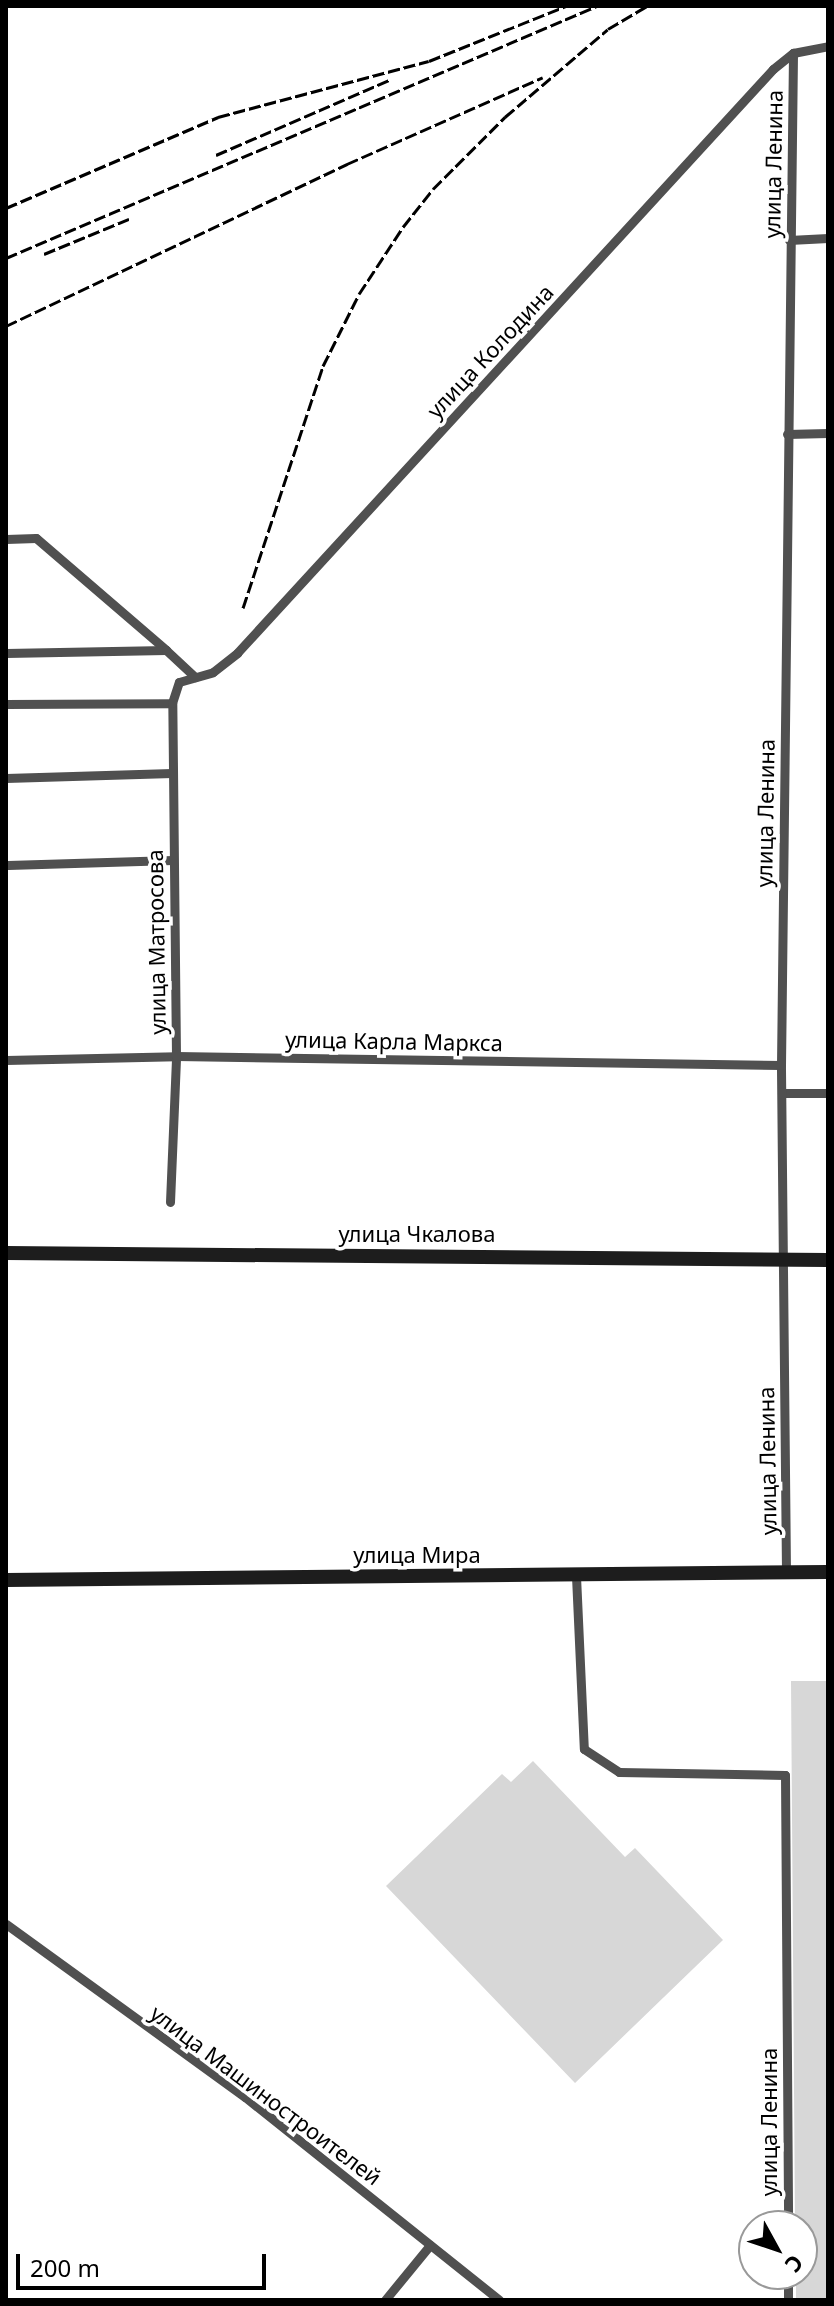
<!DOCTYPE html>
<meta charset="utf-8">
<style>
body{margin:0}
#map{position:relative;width:834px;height:2306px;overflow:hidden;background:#fff;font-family:"Noto Sans",sans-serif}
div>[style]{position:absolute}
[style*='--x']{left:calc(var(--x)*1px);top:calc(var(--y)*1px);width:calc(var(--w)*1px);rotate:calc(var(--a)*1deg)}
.green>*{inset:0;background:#d7d7d7}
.street>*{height:9px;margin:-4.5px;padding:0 4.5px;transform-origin:4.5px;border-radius:4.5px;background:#505050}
.secondary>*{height:14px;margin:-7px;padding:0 7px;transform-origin:7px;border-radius:7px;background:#1d1d1d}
.rail>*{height:3px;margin-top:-1.5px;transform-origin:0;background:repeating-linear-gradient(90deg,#000 0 12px,transparent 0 16px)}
span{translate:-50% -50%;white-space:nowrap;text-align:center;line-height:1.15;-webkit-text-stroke:7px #fff;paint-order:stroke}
.street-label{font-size:22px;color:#000}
.frame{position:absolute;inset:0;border:8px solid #000;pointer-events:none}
.north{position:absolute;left:738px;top:2210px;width:80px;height:80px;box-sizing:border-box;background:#fff;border:2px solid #999;border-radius:50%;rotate:130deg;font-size:22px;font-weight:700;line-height:32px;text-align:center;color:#000}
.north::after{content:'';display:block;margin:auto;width:28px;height:36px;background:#000;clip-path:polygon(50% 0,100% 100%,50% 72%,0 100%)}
.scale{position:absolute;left:16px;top:2254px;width:250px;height:36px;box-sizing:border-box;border:4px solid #000;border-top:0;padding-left:10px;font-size:24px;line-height:28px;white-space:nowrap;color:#000;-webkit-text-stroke:6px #fff;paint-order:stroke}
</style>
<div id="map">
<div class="green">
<i style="clip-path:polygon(791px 1681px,828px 1681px,828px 2300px,796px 2300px,796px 2274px,802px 2274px,802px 2226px,795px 2226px)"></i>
<i style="clip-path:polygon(533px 1761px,625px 1857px,635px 1848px,723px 1940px,575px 2083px,386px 1886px,502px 1774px,511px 1782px)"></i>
</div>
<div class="street">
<i style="--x:789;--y:240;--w:39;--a:-3"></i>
<i style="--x:787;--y:434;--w:41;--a:-1.4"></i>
<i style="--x:6;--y:539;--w:30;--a:-2"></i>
<i style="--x:36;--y:538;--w:172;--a:40.7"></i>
<i style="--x:6;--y:653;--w:160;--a:-1.1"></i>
<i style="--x:166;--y:650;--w:40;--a:43"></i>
<i style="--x:6;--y:704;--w:166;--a:-0.3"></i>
<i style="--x:6;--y:778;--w:166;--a:-1.7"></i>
<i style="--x:8;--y:865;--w:165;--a:-1.7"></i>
<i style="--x:6;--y:1060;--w:170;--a:-1.3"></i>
<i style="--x:176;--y:1056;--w:605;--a:0.85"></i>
<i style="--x:782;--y:1093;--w:46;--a:0"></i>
<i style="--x:170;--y:1202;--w:146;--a:-87.6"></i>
<i style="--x:176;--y:1056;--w:353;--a:-90.6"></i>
<i style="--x:172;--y:703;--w:22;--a:-72"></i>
<i style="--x:179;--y:682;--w:35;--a:-16"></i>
<i style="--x:213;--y:672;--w:31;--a:-38"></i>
<i style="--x:237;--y:653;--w:793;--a:-47.45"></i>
<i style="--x:773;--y:69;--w:26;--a:-39"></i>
<i style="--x:793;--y:53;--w:36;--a:-11"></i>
<i style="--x:786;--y:1572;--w:507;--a:-90.57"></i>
<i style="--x:781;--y:1065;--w:1012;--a:-89.32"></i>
<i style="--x:576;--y:1576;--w:173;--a:87.4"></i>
<i style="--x:584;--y:1749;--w:42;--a:33.3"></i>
<i style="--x:619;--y:1772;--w:166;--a:1"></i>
<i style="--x:785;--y:1775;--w:451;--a:89.6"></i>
<i style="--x:6;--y:1924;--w:295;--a:35.9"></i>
<i style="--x:245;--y:2097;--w:325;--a:38.6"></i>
<i style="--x:788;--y:2274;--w:26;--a:90"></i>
<i style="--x:385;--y:2300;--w:71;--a:-50.7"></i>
</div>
<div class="secondary">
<i style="--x:6;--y:1253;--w:822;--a:0.49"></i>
<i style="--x:6;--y:1580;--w:822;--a:-0.56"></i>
</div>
<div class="rail">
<i style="--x:216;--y:155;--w:189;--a:-23.4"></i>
<i style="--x:6;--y:208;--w:231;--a:-23.2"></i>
<i style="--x:218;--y:117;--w:218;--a:-14.9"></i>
<i style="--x:429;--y:61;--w:148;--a:-21.9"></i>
<i style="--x:44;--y:254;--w:92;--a:-22.4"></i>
<i style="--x:6;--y:258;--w:642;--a:-23.09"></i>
<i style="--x:6;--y:326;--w:378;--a:-25.4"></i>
<i style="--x:347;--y:164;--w:214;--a:-23.9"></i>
<i style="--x:243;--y:608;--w:255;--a:-71.7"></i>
<i style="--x:323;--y:366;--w:80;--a:-63.4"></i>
<i style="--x:359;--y:294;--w:80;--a:-56.7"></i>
<i style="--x:403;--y:227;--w:48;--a:-51.7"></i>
<i style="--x:433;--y:189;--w:102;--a:-45"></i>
<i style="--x:505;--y:117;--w:135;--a:-40.5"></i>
<i style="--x:608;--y:29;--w:45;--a:-30.5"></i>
</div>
<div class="street-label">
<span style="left:773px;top:164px;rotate:-89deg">улица Ленина</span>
<span style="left:490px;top:351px;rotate:-47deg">улица Колодина</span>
<span style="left:765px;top:813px;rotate:-89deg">улица Ленина</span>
<span style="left:156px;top:942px;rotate:-91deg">улица Матросова</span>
<span style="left:394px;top:1041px;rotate:1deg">улица Карла Маркса</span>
<span style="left:417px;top:1234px">улица Чкалова</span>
<span style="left:767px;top:1461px;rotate:-91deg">улица Ленина</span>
<span style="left:417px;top:1555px">улица Мира</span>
<span style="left:266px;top:2095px;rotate:37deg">улица Машиностроителей</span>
<span style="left:769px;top:2122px;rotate:-90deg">улица Ленина</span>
</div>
<div class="frame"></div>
<div class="north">С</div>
<div class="scale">200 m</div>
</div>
